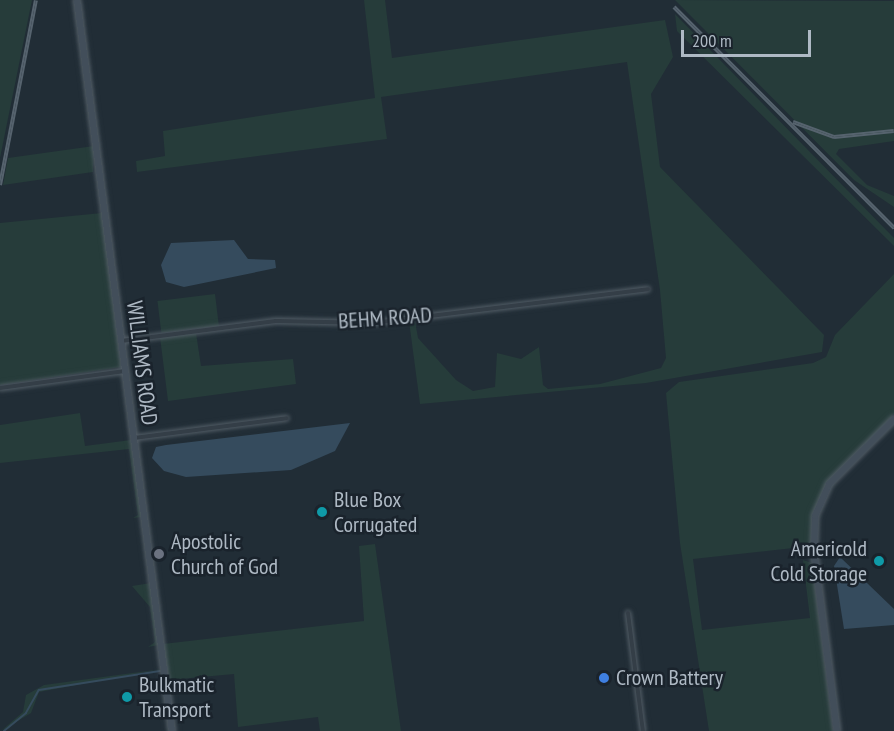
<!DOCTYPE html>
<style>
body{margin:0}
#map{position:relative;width:894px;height:731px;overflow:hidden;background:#212d36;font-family:"PT Sans Narrow",sans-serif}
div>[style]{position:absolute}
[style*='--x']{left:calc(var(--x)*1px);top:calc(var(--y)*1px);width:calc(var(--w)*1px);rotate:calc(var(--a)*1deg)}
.green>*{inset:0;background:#263c3a;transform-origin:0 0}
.water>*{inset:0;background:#354b5d}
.stream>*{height:1.5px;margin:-0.75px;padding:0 0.75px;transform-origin:0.75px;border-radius:0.75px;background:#354b5d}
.roads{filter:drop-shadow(0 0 2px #515c65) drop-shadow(0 0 2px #515c65)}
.street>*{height:4px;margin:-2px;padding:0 2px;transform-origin:2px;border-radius:2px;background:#343e47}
.secondary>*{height:6px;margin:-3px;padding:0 3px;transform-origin:3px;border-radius:3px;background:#424e5a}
.rail>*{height:4px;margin-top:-2px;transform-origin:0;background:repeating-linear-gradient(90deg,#1a232c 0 4.5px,#56636e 0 9px);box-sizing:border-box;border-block:2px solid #56636e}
.dots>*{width:16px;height:16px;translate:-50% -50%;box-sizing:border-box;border:3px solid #1a232c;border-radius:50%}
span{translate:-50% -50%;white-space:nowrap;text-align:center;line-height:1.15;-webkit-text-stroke:5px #1a232c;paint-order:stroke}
.street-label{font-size:22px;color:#aeb9c4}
.poi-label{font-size:22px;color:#aeb9c4}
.left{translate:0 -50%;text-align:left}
.right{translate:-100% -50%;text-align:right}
.scale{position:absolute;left:681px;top:30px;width:130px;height:27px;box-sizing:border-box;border:3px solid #aeb9c4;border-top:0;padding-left:8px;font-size:18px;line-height:21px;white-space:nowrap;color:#aeb9c4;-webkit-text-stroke:4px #1a232c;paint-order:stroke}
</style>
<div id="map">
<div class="green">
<i style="clip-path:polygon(0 0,32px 0,0 158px)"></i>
<i style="clip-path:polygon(364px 0,385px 0,392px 58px,665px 20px,673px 57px,651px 94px,660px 167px,824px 335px,822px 352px,646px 383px,420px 404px,409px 321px,415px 321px,418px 338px,456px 380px,473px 391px,495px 387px,497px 353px,521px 359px,539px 347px,543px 385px,548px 389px,600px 384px,661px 368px,666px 358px,660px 290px,627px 62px,381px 97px,387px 139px,137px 172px,136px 161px,165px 156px,163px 131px,375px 98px)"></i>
<i style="clip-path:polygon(675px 0,894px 1px,894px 141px,839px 149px,836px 154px,867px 185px,894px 196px,894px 207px,854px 180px)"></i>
<i style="clip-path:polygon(675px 14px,894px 238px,894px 246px,677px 31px)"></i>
<i style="clip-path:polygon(94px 146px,93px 172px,3px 185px,8px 158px)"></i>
<i style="clip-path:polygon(102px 213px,121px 367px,0 385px,0 223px)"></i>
<i style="clip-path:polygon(894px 274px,894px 414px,825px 486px,812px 515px,811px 546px,693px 559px,702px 630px,810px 618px,803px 560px,812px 563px,833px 731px,709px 731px,680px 543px,666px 393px,679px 382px,813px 363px,826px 357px,835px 335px)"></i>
<i style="left:215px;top:294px;width:32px;height:58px;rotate:83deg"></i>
<i style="clip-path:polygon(196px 333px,201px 366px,293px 359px,296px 384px,168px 401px,160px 337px)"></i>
<i style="clip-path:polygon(80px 413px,85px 446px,131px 440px,142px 517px,133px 518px,138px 515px,129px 449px,0 463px,0 425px)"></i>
<i style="clip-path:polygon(375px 544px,401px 731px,320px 731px,318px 717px,238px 727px,234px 674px,169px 680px,163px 644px,364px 621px,359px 546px)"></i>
<i style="clip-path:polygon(151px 583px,159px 645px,148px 647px,155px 642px,150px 607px,132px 586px)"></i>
<i style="clip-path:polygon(162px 669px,39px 692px,31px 713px,1px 731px,23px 712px,26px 695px,44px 685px)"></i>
</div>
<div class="water">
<i style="clip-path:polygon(234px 240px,248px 259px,275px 260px,276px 268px,184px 287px,166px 282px,161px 265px,171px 243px)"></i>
<i style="clip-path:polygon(350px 423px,335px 451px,291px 470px,186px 477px,164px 471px,152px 458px,156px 447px,166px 445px)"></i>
<i style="clip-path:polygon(840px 557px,894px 609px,894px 625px,844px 629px,834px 566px)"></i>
</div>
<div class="stream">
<i style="--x:4;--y:731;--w:28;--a:-39"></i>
<i style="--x:26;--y:713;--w:26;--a:-61"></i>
<i style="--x:39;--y:690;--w:122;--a:-8.9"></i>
</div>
<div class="roads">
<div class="street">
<i style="--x:121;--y:341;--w:156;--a:-7.4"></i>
<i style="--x:276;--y:321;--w:97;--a:1.2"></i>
<i style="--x:373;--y:323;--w:277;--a:-7"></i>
<i style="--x:0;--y:388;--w:126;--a:-7.7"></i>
<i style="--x:134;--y:438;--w:154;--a:-7.4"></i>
<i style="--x:628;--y:613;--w:119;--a:82.8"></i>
</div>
<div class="secondary">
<i style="--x:77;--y:0;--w:737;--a:82.6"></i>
<i style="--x:837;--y:731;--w:181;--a:-97.3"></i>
<i style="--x:814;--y:551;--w:35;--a:-88"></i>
<i style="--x:815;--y:516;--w:35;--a:-66"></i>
<i style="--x:829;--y:484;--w:92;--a:-45"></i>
</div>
</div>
<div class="rail">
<i style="--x:674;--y:7;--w:312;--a:45.1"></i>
<i style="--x:793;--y:122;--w:44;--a:20.1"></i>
<i style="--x:834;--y:137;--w:60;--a:-5.7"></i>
<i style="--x:0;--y:185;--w:188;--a:-79"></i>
</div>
<div class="dots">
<i style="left:322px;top:512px;background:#0f9aa8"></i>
<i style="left:159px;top:554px;background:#6b7280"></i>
<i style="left:879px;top:561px;background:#0f9aa8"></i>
<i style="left:604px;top:678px;background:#3f7fe0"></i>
<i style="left:127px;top:697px;background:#0f9aa8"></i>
</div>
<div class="street-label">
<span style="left:385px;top:318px;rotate:-4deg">BEHM ROAD</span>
<span style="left:142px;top:363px;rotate:83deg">WILLIAMS ROAD</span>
</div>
<div class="poi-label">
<span class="left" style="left:334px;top:512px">Blue Box<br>Corrugated</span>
<span class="left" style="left:171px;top:554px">Apostolic<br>Church of God</span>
<span class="right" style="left:867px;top:561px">Americold<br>Cold Storage</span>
<span class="left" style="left:616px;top:678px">Crown Battery</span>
<span class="left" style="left:139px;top:697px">Bulkmatic<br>Transport</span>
</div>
<div class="scale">200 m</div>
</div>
